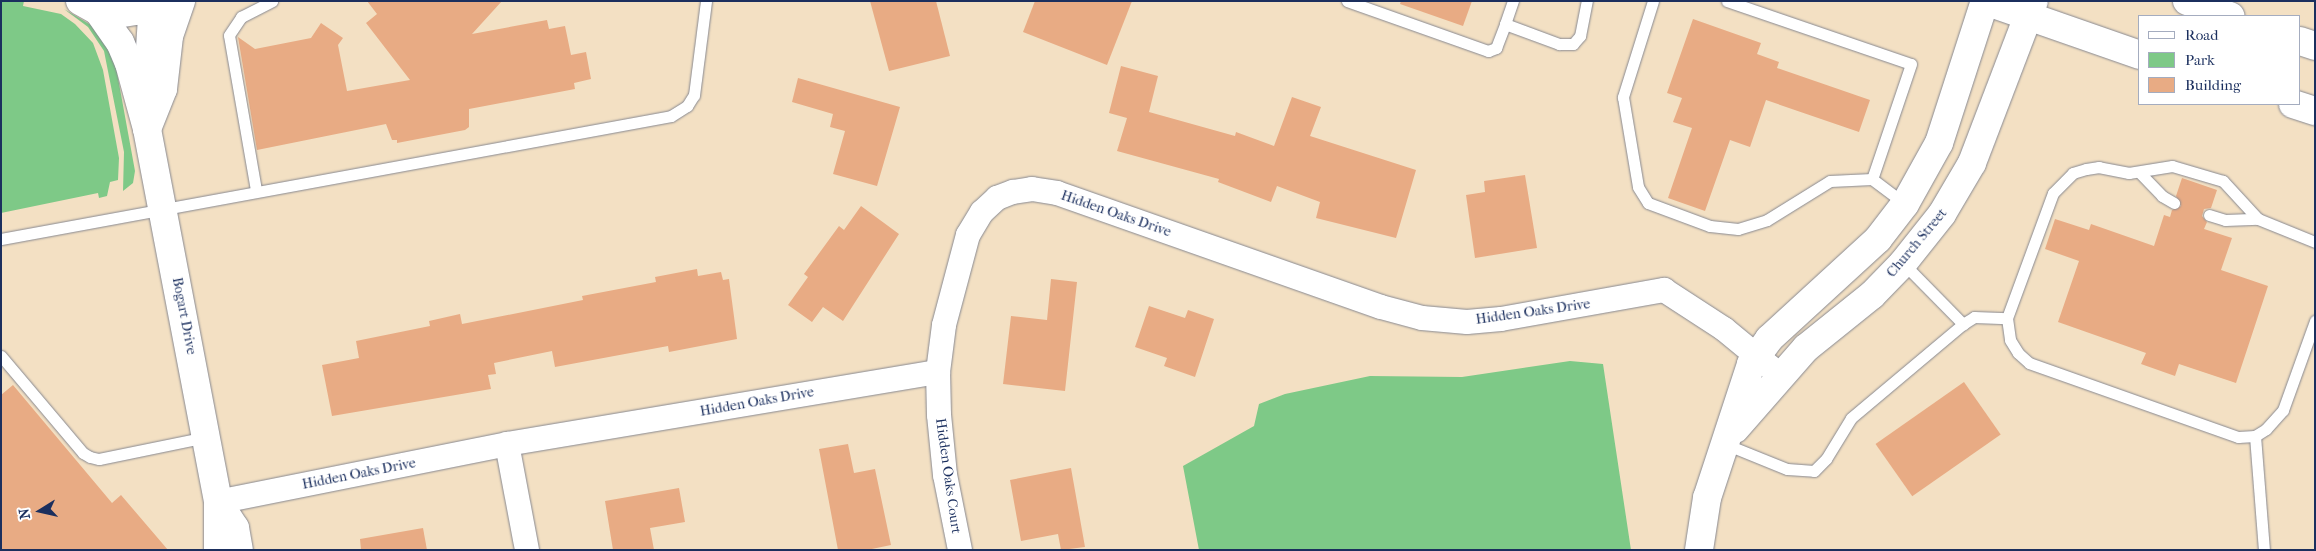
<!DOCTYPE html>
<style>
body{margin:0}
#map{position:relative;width:2316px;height:551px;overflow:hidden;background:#f3e0c3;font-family:"IM FELL French Canon",serif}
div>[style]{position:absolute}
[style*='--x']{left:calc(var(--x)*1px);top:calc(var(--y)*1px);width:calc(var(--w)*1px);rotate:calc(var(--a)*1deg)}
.green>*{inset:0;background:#7ec987}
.building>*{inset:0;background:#e8ab84;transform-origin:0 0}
.roads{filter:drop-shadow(0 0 1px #878890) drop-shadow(0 0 1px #878890)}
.service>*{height:11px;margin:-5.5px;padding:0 5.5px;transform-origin:5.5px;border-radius:5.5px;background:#fff}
.minor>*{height:24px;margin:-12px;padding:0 12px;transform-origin:12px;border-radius:12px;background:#fff}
.tertiary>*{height:28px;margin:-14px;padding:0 14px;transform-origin:14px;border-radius:14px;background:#fff}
.primary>*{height:28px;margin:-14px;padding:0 14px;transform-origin:14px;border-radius:14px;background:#fff}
span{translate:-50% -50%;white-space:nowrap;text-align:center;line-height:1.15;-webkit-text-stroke:4px #fff;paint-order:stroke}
.street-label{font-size:14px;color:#1b2f5e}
.frame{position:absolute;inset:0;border:2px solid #1b2f5e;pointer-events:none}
.legend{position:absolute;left:2138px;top:15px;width:162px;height:90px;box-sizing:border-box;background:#fff;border:1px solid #a4acbf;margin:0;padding:6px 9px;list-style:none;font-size:15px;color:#1b2f5e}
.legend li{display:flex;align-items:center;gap:10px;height:25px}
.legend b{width:25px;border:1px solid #a4acbf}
.north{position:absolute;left:15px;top:486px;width:50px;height:50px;-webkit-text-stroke:4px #fff;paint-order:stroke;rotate:260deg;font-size:14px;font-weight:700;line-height:20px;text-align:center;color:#1b2f5e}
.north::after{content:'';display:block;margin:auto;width:18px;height:22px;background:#1b2f5e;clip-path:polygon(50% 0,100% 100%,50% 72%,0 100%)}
</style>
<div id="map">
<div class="green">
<i style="clip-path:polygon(1px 1px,24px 1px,23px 6px,61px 14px,75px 24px,93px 43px,103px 70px,119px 158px,118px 180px,110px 182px,107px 196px,99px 198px,98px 193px,1px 213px)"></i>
<i style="clip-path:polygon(64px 9px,101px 31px,116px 67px,135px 171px,133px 183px,123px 191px,124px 152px,104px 51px,88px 27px)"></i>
<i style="clip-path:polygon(1570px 361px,1603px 364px,1631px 550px,1199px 550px,1183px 466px,1254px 426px,1259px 404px,1285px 394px,1370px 376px,1462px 377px)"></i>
</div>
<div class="building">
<i style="clip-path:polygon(367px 1px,502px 1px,472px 34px,547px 20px,549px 29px,565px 26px,571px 55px,586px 52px,591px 79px,574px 83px,575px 89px,469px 109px,469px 127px,465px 130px,397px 143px,397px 140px,392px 140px,386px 124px,257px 150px,238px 37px,255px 49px,311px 38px,321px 23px,343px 38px,338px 45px,347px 91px,410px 80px,366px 23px,377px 14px)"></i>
<i style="clip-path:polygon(870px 1px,936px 1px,950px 56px,889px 71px)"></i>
<i style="clip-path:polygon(1035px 1px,1132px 1px,1107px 65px,1023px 32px)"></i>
<i style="clip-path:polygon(1401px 1px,1472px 1px,1463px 26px,1400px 4px)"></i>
<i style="clip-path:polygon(1693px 19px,1761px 43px,1757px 54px,1779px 62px,1777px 68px,1870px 100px,1859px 132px,1766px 100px,1750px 147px,1730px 140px,1705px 211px,1668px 198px,1692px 128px,1673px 122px,1682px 98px,1667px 93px)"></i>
<i style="clip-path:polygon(1121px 66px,1158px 76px,1149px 112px,1235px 136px,1236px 132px,1274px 146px,1292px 97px,1321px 107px,1310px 136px,1416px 170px,1396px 238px,1316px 218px,1320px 202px,1277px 186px,1271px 202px,1218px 182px,1219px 179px,1117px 151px,1127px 118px,1109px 113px)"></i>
<i style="clip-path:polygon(798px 78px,900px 107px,877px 186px,833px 174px,845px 131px,830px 127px,833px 114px,792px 102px)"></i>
<i style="clip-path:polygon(1525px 175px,1537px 248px,1475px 258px,1466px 195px,1485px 192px,1484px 181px)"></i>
<i style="clip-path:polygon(2182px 178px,2217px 190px,2211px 208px,2204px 209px,2202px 216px,2207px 222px,2204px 229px,2232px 238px,2221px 270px,2268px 286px,2236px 383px,2179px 364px,2175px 376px,2141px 364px,2146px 353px,2058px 322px,2079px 261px,2045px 249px,2055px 219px,2089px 230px,2091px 224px,2154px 246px,2164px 215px,2170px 217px,2172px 210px,2181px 206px,2176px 196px)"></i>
<i style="clip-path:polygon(861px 206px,899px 234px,843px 321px,823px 307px,812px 322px,788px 305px,808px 277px,804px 274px,839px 226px,844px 230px)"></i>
<i style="clip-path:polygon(697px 269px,698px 276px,721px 272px,723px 280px,729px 279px,737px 339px,669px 352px,668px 346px,555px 367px,552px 351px,494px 363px,496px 374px,488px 375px,491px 389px,332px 416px,322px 365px,359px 358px,356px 341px,430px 326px,429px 321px,460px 314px,462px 324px,583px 300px,582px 296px,656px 282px,655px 277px)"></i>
<i style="clip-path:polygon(1051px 279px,1077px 282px,1065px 391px,1003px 384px,1011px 316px,1047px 320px)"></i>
<i style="clip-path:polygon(1149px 306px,1185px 318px,1188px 310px,1214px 319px,1195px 377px,1164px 366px,1167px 358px,1135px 347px)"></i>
<i style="left:1964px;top:382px;width:64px;height:108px;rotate:55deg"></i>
<i style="clip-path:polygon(13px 385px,112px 503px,121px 495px,168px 550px,1px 550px,1px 395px)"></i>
<i style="clip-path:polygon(848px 444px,854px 473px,875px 469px,891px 545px,867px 550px,838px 550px,819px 449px)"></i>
<i style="clip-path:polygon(1071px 468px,1085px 547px,1061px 550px,1058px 534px,1021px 541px,1010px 480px)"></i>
<i style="clip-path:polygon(679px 488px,685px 522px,650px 528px,654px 550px,613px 550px,605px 501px)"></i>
<i style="clip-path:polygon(423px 528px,427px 550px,361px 550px,360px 539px)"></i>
</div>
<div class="roads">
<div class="service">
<i style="--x:1347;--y:1;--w:150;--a:19.5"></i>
<i style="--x:1488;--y:51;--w:9;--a:-21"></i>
<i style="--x:1496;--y:48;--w:26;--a:-69"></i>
<i style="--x:1505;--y:24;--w:58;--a:20.3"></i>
<i style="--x:1559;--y:44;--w:14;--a:0"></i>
<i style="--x:1573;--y:44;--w:11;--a:-49"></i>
<i style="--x:1580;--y:36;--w:36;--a:-79"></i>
<i style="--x:1653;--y:1;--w:101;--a:107.4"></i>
<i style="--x:1623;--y:97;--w:91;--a:80.5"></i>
<i style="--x:1638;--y:187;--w:19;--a:58"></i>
<i style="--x:1648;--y:203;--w:66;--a:20.4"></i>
<i style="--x:1710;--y:226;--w:28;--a:6"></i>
<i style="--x:1738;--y:229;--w:30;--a:-17"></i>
<i style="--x:1767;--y:220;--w:74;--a:-31.8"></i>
<i style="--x:1830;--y:181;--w:42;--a:-2.7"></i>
<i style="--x:1727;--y:1;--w:194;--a:18.9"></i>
<i style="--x:1911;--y:64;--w:121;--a:108.7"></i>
<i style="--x:1872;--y:179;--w:41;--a:37.1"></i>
<i style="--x:1505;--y:24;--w:24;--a:-71"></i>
<i style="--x:2140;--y:173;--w:32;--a:46"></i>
<i style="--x:2162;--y:196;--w:14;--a:30"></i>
<i style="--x:256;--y:190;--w:157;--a:-99.9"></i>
<i style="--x:229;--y:35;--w:22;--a:-56"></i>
<i style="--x:241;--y:17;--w:35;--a:-27"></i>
<i style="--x:2209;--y:215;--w:17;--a:17"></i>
<i style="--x:2225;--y:220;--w:33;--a:-2"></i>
<i style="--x:1;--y:239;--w:681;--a:-10.4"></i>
<i style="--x:671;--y:116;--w:19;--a:-32"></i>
<i style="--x:687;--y:106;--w:13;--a:-58"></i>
<i style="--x:694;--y:95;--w:95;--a:-82.7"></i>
<i style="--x:2315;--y:242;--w:61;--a:-158"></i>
<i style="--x:2258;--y:219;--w:52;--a:-132.6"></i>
<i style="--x:2223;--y:181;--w:53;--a:-163.6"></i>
<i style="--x:2172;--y:166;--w:44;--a:170.8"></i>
<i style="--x:2129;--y:173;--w:31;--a:-169"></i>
<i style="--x:2099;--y:167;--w:13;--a:171"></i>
<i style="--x:2086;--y:169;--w:14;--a:163"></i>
<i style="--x:2073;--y:173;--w:28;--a:135"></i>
<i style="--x:2053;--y:193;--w:133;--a:110.2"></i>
<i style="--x:2007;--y:318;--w:22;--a:82"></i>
<i style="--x:2010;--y:340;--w:15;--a:58"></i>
<i style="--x:2018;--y:353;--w:15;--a:42"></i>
<i style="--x:2029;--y:363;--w:222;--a:19.5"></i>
<i style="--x:2238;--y:437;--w:17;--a:-3"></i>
<i style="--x:2255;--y:436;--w:13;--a:-32"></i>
<i style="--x:2266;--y:429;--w:25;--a:-48"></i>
<i style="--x:2283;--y:410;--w:95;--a:-70.2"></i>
<i style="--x:1903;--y:263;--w:86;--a:45.5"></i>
<i style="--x:1;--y:356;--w:127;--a:49.8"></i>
<i style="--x:83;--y:453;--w:8;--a:30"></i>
<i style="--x:90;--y:457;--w:9;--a:13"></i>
<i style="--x:99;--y:459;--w:109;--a:-11.6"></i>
<i style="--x:2255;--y:436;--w:114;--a:85.5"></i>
<i style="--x:1725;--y:444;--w:67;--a:22"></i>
<i style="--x:1787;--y:469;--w:27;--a:4"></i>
<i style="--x:1814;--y:471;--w:17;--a:-45"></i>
<i style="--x:1826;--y:459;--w:48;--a:-58.6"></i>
<i style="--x:1851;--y:418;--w:146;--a:-40"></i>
<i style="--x:1963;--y:324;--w:13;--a:-32"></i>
<i style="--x:1974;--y:317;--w:33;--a:2"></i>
</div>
<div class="minor">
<i style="--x:507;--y:444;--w:108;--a:79.3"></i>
<i style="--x:218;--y:502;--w:295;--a:-11.3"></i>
<i style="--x:507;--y:444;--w:437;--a:-9.5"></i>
<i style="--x:960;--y:550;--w:76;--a:-101.3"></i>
<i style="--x:945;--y:475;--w:60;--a:-95.7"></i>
<i style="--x:939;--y:415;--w:43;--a:-91.3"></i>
<i style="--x:938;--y:372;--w:47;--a:-82.7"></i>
<i style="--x:944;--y:325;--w:93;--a:-75.1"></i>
<i style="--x:968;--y:235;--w:27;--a:-59"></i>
<i style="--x:982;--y:212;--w:21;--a:-43"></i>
<i style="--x:997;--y:198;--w:17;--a:-21"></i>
<i style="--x:1013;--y:192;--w:19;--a:-9"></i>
<i style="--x:1032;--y:189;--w:25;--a:9"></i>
<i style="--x:1057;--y:193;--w:343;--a:19.4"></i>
<i style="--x:1381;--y:307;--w:42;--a:15"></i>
<i style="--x:1422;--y:318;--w:45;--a:5.1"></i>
<i style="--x:1467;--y:322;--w:34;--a:-5"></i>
<i style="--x:1501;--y:319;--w:166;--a:-10.1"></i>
<i style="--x:1664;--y:290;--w:72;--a:33"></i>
<i style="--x:1724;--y:329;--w:74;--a:39.5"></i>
</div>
<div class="tertiary">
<i style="--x:80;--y:1;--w:21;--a:29"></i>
<i style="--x:98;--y:11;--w:19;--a:9"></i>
<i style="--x:117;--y:14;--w:19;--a:-9"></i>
<i style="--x:136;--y:11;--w:20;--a:-30"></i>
<i style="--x:98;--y:11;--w:38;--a:55"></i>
<i style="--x:120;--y:42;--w:23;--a:67"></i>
<i style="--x:129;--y:63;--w:68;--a:74.7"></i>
<i style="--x:147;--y:129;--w:380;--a:79.2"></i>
<i style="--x:218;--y:502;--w:48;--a:90"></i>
<i style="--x:147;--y:95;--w:93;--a:-86.3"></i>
<i style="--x:147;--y:129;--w:43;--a:-68.2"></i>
<i style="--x:163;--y:89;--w:53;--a:-83.5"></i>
<i style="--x:169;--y:36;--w:37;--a:-71"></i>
<i style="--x:1735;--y:429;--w:108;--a:-48.8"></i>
<i style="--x:1806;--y:348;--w:85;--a:-38.8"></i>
<i style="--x:1872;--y:295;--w:45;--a:-45.9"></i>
<i style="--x:1903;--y:263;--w:63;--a:-51.5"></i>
<i style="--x:1942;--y:214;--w:59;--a:-59.5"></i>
<i style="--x:1972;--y:163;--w:173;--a:-69.1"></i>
<i style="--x:222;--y:508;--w:24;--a:57"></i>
<i style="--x:235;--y:528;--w:22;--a:80"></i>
<i style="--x:1699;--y:550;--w:53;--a:-81.3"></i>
<i style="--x:1707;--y:498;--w:141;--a:-71.8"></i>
<i style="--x:1751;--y:364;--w:31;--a:-54"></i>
<i style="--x:1769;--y:339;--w:148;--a:-42.5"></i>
<i style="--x:1878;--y:239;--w:44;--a:-52.4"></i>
<i style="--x:1905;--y:204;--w:70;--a:-60.9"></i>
<i style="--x:1939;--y:143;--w:149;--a:-72.1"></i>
</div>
<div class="primary">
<i style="--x:1985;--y:1;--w:164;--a:19.2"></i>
<i style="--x:2187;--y:1;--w:46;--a:19.2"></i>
<i style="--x:2300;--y:41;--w:16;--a:18"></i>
<i style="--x:2293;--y:104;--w:23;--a:18"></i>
</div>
</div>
<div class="street-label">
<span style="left:1116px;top:214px;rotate:19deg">Hidden Oaks Drive</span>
<span style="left:1917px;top:243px;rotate:-50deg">Church Street</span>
<span style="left:1533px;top:312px;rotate:-8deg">Hidden Oaks Drive</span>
<span style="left:184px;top:316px;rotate:79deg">Bogart Drive</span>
<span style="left:757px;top:402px;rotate:-10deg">Hidden Oaks Drive</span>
<span style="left:359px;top:474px;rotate:-11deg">Hidden Oaks Drive</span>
<span style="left:948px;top:476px;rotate:82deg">Hidden Oaks Court</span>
</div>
<div class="frame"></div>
<ul class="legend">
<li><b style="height:6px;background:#fff"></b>Road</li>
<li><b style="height:14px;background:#7ec987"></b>Park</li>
<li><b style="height:14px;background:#e8ab84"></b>Building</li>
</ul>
<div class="north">N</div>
</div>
